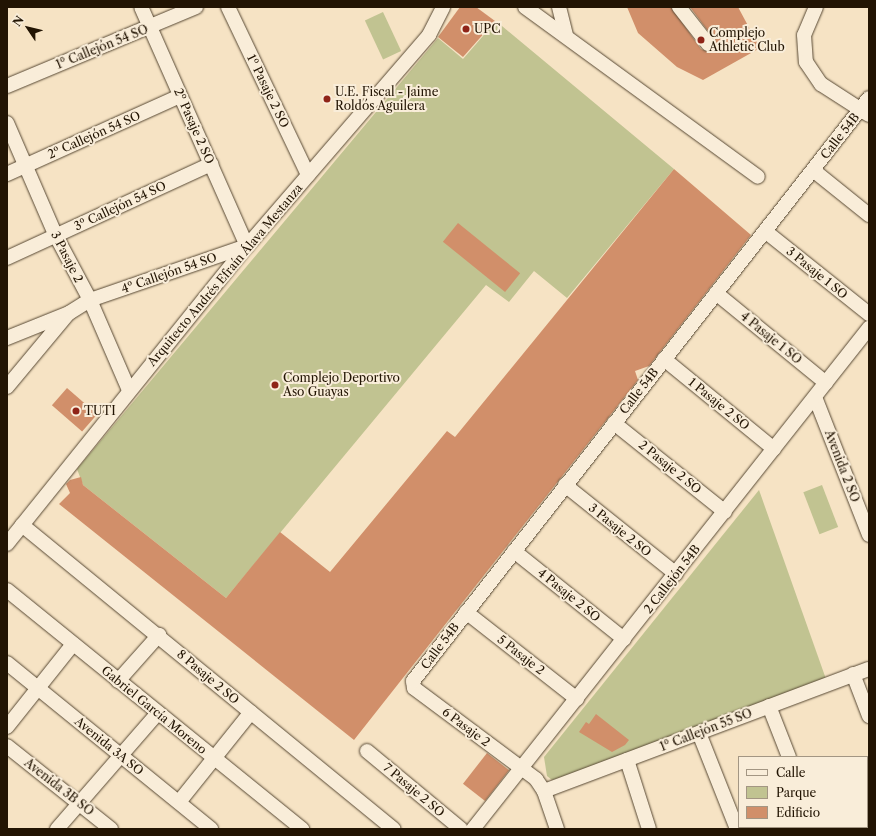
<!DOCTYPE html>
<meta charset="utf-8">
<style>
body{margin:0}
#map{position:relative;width:876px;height:836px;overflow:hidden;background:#f6e3c4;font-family:"Libre Caslon Text",serif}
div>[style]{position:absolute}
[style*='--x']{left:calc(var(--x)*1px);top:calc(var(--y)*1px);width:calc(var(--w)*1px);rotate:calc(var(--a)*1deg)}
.green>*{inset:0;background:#c1c391;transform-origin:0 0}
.building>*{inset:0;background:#d18f6a;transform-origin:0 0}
.roads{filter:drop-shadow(0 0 1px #574833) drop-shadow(0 0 1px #574833)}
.minor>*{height:14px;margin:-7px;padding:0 7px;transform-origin:7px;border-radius:7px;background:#f9edd9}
.dots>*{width:11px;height:11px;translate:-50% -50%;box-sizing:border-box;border:2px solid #f9edd9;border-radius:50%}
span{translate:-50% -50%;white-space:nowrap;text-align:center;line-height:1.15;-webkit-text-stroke:4px #f9edd9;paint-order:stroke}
.poi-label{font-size:12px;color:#221403}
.left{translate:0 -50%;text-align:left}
.street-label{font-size:12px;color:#221403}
.frame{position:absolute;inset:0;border:8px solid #221403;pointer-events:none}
.legend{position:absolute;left:738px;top:756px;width:130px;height:72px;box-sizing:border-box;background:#f9edd9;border:1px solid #a39683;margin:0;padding:5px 7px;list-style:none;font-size:12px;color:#221403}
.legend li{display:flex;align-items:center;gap:8px;height:20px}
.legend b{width:20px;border:1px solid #a39683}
.north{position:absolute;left:8px;top:8px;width:40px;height:40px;-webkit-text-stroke:3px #f9edd9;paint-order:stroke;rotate:305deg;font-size:11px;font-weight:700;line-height:16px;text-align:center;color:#221403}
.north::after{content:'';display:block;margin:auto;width:14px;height:18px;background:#221403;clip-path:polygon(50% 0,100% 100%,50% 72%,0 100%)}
</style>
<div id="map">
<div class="green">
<i style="left:383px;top:12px;width:43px;height:20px;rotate:65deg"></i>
<i style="clip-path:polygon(496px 21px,674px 169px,567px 298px,534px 271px,509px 302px,486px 285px,226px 598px,83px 485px,77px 469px,438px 38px,463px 59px)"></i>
<i style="left:822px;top:485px;width:45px;height:20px;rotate:69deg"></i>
<i style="clip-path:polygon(759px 490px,826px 679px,559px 778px,552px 780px,547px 776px,544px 757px)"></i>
</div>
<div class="building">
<i style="clip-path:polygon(460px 7px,476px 7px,495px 21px,463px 57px,438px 37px)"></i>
<i style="clip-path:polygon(627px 7px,671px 7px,701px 49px,709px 52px,714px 50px,716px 42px,690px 7px,738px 7px,760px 48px,703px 80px,677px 67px,638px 33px)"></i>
<i style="clip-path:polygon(674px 169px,751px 235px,649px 366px,635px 371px,638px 380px,354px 740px,59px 504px,70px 493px,66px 484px,70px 480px,81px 477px,83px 485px,226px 598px,280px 532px,330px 572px,447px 431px,455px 437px)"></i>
<i style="left:458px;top:223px;width:80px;height:24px;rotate:39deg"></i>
<i style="left:67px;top:388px;width:40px;height:23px;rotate:41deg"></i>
<i style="clip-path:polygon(596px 714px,629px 740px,625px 745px,612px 752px,579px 732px,586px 722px,589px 724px)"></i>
<i style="left:487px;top:753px;width:28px;height:39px;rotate:38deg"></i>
</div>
<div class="roads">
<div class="minor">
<i style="--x:228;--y:7;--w:186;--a:64.5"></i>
<i style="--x:525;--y:7;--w:288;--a:36.1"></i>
<i style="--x:559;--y:7;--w:29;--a:76"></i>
<i style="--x:679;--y:7;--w:47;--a:51.9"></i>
<i style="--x:816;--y:7;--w:30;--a:113"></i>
<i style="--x:804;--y:35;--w:27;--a:86"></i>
<i style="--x:806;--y:62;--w:27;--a:56"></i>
<i style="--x:821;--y:84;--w:57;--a:32.9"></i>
<i style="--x:7;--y:86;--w:205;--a:-22.7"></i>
<i style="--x:7;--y:123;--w:123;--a:66.6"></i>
<i style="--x:56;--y:236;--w:72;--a:62"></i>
<i style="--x:90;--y:300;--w:98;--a:66.6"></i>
<i style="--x:813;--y:170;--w:72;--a:38.8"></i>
<i style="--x:7;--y:174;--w:190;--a:-24.3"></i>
<i style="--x:765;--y:231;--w:133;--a:38.6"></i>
<i style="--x:7;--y:258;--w:225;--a:-24.7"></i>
<i style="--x:716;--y:293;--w:142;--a:39.3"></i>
<i style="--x:7;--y:338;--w:67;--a:-22"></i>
<i style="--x:69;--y:313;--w:25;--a:-32"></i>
<i style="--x:90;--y:300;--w:166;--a:-19"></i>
<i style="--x:247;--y:246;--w:261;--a:-113.9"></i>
<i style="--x:664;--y:359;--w:142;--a:39.3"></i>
<i style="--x:7;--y:387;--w:94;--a:-50.2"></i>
<i style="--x:815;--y:397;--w:148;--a:68.6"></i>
<i style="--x:614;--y:423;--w:142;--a:38.7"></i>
<i style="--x:565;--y:485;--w:142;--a:38.7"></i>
<i style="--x:22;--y:525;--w:480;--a:39.3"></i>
<i style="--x:7;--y:544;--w:383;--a:-51.2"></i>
<i style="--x:247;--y:246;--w:279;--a:-49.2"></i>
<i style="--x:429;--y:35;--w:31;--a:-63"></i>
<i style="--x:514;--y:551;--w:141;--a:38.7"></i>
<i style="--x:7;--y:590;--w:380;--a:39"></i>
<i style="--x:466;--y:612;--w:141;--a:38.1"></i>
<i style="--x:7;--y:663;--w:263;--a:39.1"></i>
<i style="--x:853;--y:674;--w:45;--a:69.1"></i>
<i style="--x:118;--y:681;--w:62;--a:-48.3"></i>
<i style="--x:769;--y:706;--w:55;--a:68.6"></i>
<i style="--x:7;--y:727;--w:106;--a:-51.5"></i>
<i style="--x:699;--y:733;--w:103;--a:68.4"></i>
<i style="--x:7;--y:746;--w:133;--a:38.6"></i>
<i style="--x:367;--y:751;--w:122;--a:39.7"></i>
<i style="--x:627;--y:760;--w:72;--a:72.3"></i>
<i style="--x:544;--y:791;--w:347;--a:-20.6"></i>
<i style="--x:179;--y:802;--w:115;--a:-51.3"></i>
<i style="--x:817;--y:827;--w:2;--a:63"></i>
<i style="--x:57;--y:829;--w:154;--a:-49"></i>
<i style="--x:473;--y:829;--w:639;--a:-51.68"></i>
<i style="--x:557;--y:829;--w:40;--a:-108.9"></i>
<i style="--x:544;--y:791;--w:14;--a:-124"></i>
<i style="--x:536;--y:779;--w:152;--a:-143.3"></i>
<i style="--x:414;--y:688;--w:7;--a:-98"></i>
<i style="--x:413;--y:681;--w:740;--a:-51.97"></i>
<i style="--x:864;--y:829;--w:5;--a:-22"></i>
</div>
</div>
<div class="dots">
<i style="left:466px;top:29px;background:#8f2418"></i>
<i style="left:701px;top:40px;background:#8f2418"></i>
<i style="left:327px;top:99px;background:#8f2418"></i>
<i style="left:275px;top:385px;background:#8f2418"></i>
<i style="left:76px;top:411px;background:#8f2418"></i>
</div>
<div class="poi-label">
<span class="left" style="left:474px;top:29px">UPC</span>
<span class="left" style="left:709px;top:40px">Complejo<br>Athletic Club</span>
<span class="left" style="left:335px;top:99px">U.E. Fiscal - Jaime<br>Roldós Aguilera</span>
<span class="left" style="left:283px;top:385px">Complejo Deportivo<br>Aso Guayas</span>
<span class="left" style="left:84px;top:411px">TUTI</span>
</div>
<div class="street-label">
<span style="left:102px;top:47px;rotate:-22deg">1º Callejón 54 SO</span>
<span style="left:268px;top:91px;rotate:64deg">1º Pasaje 2 SO</span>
<span style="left:194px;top:126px;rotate:66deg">2º Pasaje 2 SO</span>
<span style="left:94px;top:135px;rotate:-24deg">2º Callejón 54 SO</span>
<span style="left:840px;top:136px;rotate:-52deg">Calle 54B</span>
<span style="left:120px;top:206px;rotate:-25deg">3º Callejón 54 SO</span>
<span style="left:67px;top:257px;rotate:63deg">3 Pasaje 2</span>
<span style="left:169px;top:273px;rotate:-19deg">4º Callejón 54 SO</span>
<span style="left:817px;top:273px;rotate:39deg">3 Pasaje 1 SO</span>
<span style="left:225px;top:275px;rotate:-50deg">Arquitecto Andrés Efraín Álava Mestanza</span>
<span style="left:771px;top:338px;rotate:39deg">4 Pasaje 1 SO</span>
<span style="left:639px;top:391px;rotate:-52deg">Calle 54B</span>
<span style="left:719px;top:404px;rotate:39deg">1 Pasaje 2 SO</span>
<span style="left:842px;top:466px;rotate:69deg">Avenida 2 SO</span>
<span style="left:670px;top:467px;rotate:39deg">2 Pasaje 2 SO</span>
<span style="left:620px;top:530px;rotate:39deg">3 Pasaje 2 SO</span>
<span style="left:672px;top:579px;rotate:-52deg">2 Callejón 54B</span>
<span style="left:569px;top:595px;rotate:39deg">4 Pasaje 2 SO</span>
<span style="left:440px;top:646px;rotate:-53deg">Calle 54B</span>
<span style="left:521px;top:655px;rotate:38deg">5 Pasaje 2</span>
<span style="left:208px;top:677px;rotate:40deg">8 Pasaje 2 SO</span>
<span style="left:154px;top:710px;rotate:39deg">Gabriel García Moreno</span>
<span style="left:466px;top:727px;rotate:37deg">6 Pasaje 2</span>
<span style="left:706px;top:730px;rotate:-21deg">1º Callejón 55 SO</span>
<span style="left:109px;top:746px;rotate:39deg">Avenida 3A SO</span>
<span style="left:59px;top:787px;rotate:38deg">Avenida 3B SO</span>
<span style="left:414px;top:790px;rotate:40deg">7 Pasaje 2 SO</span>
</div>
<div class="frame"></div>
<ul class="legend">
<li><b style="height:5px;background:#f9edd9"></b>Calle</li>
<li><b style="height:11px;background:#c1c391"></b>Parque</li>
<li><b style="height:11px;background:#d18f6a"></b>Edificio</li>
</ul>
<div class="north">N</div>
</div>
